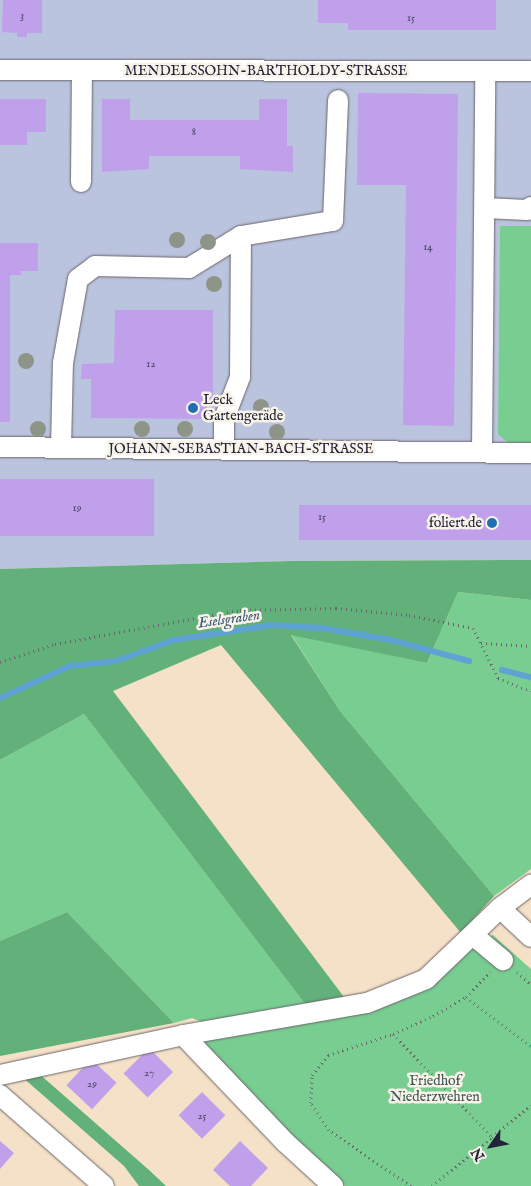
<!DOCTYPE html>
<meta charset="utf-8">
<style>
body{margin:0}
#map{position:relative;width:531px;height:1186px;overflow:hidden;background:#f4e1c7;font-family:"IM FELL English",serif}
div>[style]{position:absolute}
[style*='--x']{left:calc(var(--x)*1px);top:calc(var(--y)*1px);width:calc(var(--w)*1px);rotate:calc(var(--a)*1deg)}
.industrial>*{inset:0;background:#bac4de}
.green>*{inset:0;background:#78cd90}
.forest>*{inset:0;background:#62b07a}
.stream>*{height:6px;margin:-3px;padding:0 3px;transform-origin:3px;border-radius:3px;background:#5fa3d4}
.building>*{inset:0;background:#c0a0ea;transform-origin:0 0}
.path>*{height:3px;margin-top:-1.5px;transform-origin:0;background:repeating-linear-gradient(90deg,#6c656c 0 1px,transparent 0 5px)}
.roads{filter:drop-shadow(0 0 1px #6c656c) drop-shadow(0 0 1px #6c656c)}
.minor>*{height:20px;margin:-10px;padding:0 10px;transform-origin:10px;border-radius:10px;background:#fff}
.trees>*{width:16px;height:16px;margin:-8px;border-radius:50%;background:#8f9488}
.dots>*{width:14px;height:14px;translate:-50% -50%;box-sizing:border-box;border:2px solid #f7f3e8;border-radius:50%}
span{translate:-50% -50%;white-space:nowrap;text-align:center;line-height:1.15;-webkit-text-stroke:5px #f7f3e8;paint-order:stroke}
.number-label{font-size:11px;color:#4a4267}
.number-label span{-webkit-text-stroke-width:0}
.street-label{font-size:14px;color:#22223b}
.poi-label{font-size:14px;color:#22223b}
.left{translate:0 -50%;text-align:left}
.right{translate:-100% -50%;text-align:right}
.park-label{font-size:14px;color:#3c5554}
.water-label{font-size:15px;color:#3a5678;font-style:italic}
.north{position:absolute;left:466px;top:1121px;width:50px;height:50px;-webkit-text-stroke:4px #f7f3e8;paint-order:stroke;rotate:237deg;font-size:14px;font-weight:700;line-height:20px;text-align:center;color:#22223b}
.north::after{content:'';display:block;margin:auto;width:18px;height:22px;background:#22223b;clip-path:polygon(50% 0,100% 100%,50% 72%,0 100%)}
</style>
<div id="map">
<div class="industrial">
<i style="clip-path:polygon(0 0,531px 0,531px 560px,292px 561px,0 569px)"></i>
</div>
<div class="green">
<i style="clip-path:polygon(500px 226px,531px 226px,531px 444px,507px 442px,498px 434px)"></i>
<i style="clip-path:polygon(458px 592px,531px 600px,531px 869px,494px 896px,340px 711px,291px 634px,427px 663px)"></i>
<i style="clip-path:polygon(84px 714px,305px 1004px,204px 1023px,192px 1018px,174px 1023px,67px 912px,0 941px,0 760px)"></i>
<i style="clip-path:polygon(493px 935px,531px 969px,531px 1186px,345px 1186px,293px 1138px,205px 1049px,206px 1040px,370px 1012px,480px 940px)"></i>
</div>
<div class="forest">
<i style="clip-path:polygon(531px 560px,531px 600px,458px 592px,427px 663px,291px 635px,340px 711px,494px 896px,461px 933px,221px 645px,113px 691px,344px 997px,305px 1004px,84px 714px,0 760px,0 569px,292px 561px)"></i>
<i style="clip-path:polygon(67px 912px,174px 1023px,0 1056px,0 941px)"></i>
<i style="clip-path:polygon(37px 1072px,149px 1170px,166px 1186px,139px 1186px,124px 1166px,21px 1076px)"></i>
</div>
<div class="stream">
<i style="--x:502;--y:670;--w:30;--a:14"></i>
<i style="--x:0;--y:698;--w:77;--a:-24.6"></i>
<i style="--x:70;--y:666;--w:46;--a:-6.2"></i>
<i style="--x:116;--y:661;--w:62;--a:-19.9"></i>
<i style="--x:174;--y:640;--w:99;--a:-8.7"></i>
<i style="--x:272;--y:625;--w:50;--a:3.4"></i>
<i style="--x:322;--y:628;--w:70;--a:9.9"></i>
<i style="--x:391;--y:640;--w:81;--a:15.1"></i>
</div>
<div class="building">
<i style="clip-path:polygon(3px 0,42px 0,42px 33px,27px 33px,27px 37px,17px 37px,17px 33px,2px 32px)"></i>
<i style="clip-path:polygon(318px 0,496px 0,496px 30px,348px 30px,348px 23px,318px 23px)"></i>
<i style="clip-path:polygon(358px 93px,458px 94px,454px 426px,403px 425px,406px 185px,357px 185px)"></i>
<i style="clip-path:polygon(0 99px,46px 99px,46px 132px,27px 132px,27px 145px,0 145px)"></i>
<i style="clip-path:polygon(102px 99px,130px 99px,130px 120px,259px 120px,259px 99px,287px 99px,287px 146px,293px 146px,293px 172px,240px 169px,240px 156px,149px 156px,149px 169px,102px 172px)"></i>
<i style="clip-path:polygon(0 243px,38px 243px,38px 271px,21px 271px,21px 275px,10px 275px,10px 422px,0 422px)"></i>
<i style="clip-path:polygon(115px 310px,213px 310px,213px 419px,91px 418px,91px 379px,81px 379px,82px 364px,114px 363px)"></i>
<i style="left:0;top:479px;width:154px;height:57px"></i>
<i style="left:531px;top:505px;width:35px;height:232px;rotate:90deg"></i>
<i style="left:149px;top:1048px;width:34px;height:36px;rotate:45deg"></i>
<i style="left:91px;top:1059px;width:35px;height:36px;rotate:43deg"></i>
<i style="left:202px;top:1092px;width:33px;height:33px;rotate:45deg"></i>
<i style="clip-path:polygon(0 1141px,14px 1153px,0 1169px)"></i>
<i style="clip-path:polygon(240px 1141px,268px 1168px,251px 1186px,230px 1186px,213px 1170px)"></i>
</div>
<div class="path">
<i style="--x:481;--y:643;--w:50;--a:3.4"></i>
<i style="--x:0;--y:662;--w:58;--a:-18.1"></i>
<i style="--x:55;--y:644;--w:188;--a:-10.4"></i>
<i style="--x:240;--y:610;--w:96;--a:-1.2"></i>
<i style="--x:336;--y:608;--w:73;--a:5.5"></i>
<i style="--x:409;--y:615;--w:65;--a:11.5"></i>
<i style="--x:473;--y:628;--w:56;--a:63.4"></i>
<i style="--x:498;--y:678;--w:35;--a:22"></i>
<i style="--x:517;--y:972;--w:18;--a:41"></i>
<i style="--x:466;--y:997;--w:81;--a:37"></i>
<i style="--x:393;--y:1034;--w:143;--a:46.1"></i>
<i style="--x:492;--y:1137;--w:50;--a:-39.4"></i>
<i style="--x:411;--y:1186;--w:99;--a:-145.7"></i>
<i style="--x:329;--y:1130;--w:32;--a:-124"></i>
<i style="--x:311;--y:1103;--w:28;--a:-88"></i>
<i style="--x:312;--y:1075;--w:26;--a:-51"></i>
<i style="--x:328;--y:1055;--w:68;--a:-17.9"></i>
<i style="--x:393;--y:1034;--w:44;--a:-24.2"></i>
<i style="--x:433;--y:1016;--w:38;--a:-30"></i>
<i style="--x:466;--y:997;--w:35;--a:-46"></i>
<i style="--x:432;--y:1186;--w:77;--a:-39.2"></i>
</div>
<div class="roads">
<div class="minor">
<i style="--x:0;--y:70;--w:531;--a:0.11"></i>
<i style="--x:81;--y:182;--w:112;--a:-89.5"></i>
<i style="--x:485;--y:208;--w:42;--a:2.7"></i>
<i style="--x:527;--y:210;--w:5;--a:-37"></i>
<i style="--x:0;--y:447;--w:531;--a:0.65"></i>
<i style="--x:61;--y:448;--w:85;--a:-88.7"></i>
<i style="--x:63;--y:363;--w:85;--a:-79.9"></i>
<i style="--x:78;--y:279;--w:21;--a:-37"></i>
<i style="--x:95;--y:266;--w:94;--a:1.2"></i>
<i style="--x:189;--y:268;--w:61;--a:-31.6"></i>
<i style="--x:241;--y:236;--w:93;--a:-9.3"></i>
<i style="--x:333;--y:221;--w:121;--a:-87.6"></i>
<i style="--x:224;--y:449;--w:30;--a:-90"></i>
<i style="--x:224;--y:419;--w:45;--a:-69.1"></i>
<i style="--x:240;--y:377;--w:141;--a:-89.6"></i>
<i style="--x:482;--y:452;--w:381;--a:-89.5"></i>
<i style="--x:500;--y:908;--w:42;--a:43.1"></i>
<i style="--x:474;--y:936;--w:38;--a:40"></i>
<i style="--x:183;--y:1035;--w:149;--a:46.4"></i>
<i style="--x:286;--y:1143;--w:64;--a:42.5"></i>
<i style="--x:0;--y:1075;--w:187;--a:-12.3"></i>
<i style="--x:183;--y:1035;--w:187;--a:-9.9"></i>
<i style="--x:367;--y:1003;--w:64;--a:-22.1"></i>
<i style="--x:426;--y:979;--w:103;--a:-43.8"></i>
<i style="--x:500;--y:908;--w:39;--a:-37"></i>
<i style="--x:0;--y:1095;--w:138;--a:41.2"></i>
</div>
</div>
<div class="trees">
<i style="left:177px;top:240px"></i>
<i style="left:208px;top:242px"></i>
<i style="left:214px;top:284px"></i>
<i style="left:26px;top:361px"></i>
<i style="left:261px;top:407px"></i>
<i style="left:38px;top:429px"></i>
<i style="left:142px;top:429px"></i>
<i style="left:185px;top:429px"></i>
<i style="left:277px;top:432px"></i>
</div>
<div class="dots">
<i style="left:193px;top:408px;background:#1f6fb2"></i>
<i style="left:492px;top:523px;background:#1f6fb2"></i>
</div>
<div class="number-label">
<span style="left:22px;top:16px">3</span>
<span style="left:411px;top:18px">15</span>
<span style="left:194px;top:132px">8</span>
<span style="left:428px;top:247px">14</span>
<span style="left:151px;top:364px">12</span>
<span style="left:77px;top:508px">19</span>
<span style="left:322px;top:517px">15</span>
<span style="left:149px;top:1073px">27</span>
<span style="left:92px;top:1084px">29</span>
<span style="left:202px;top:1116px">25</span>
</div>
<div class="street-label">
<span style="left:266px;top:71px">MENDELSSOHN-BARTHOLDY-STRASSE</span>
<span style="left:241px;top:449px">JOHANN-SEBASTIAN-BACH-STRASSE</span>
</div>
<div class="poi-label">
<span class="left" style="left:203px;top:408px">Leck<br>Gartengeräde</span>
<span class="right" style="left:482px;top:523px">foliert.de</span>
</div>
<div class="park-label">
<span style="left:435px;top:1089px">Friedhof<br>Niederzwehren</span>
</div>
<div class="water-label">
<span style="left:229px;top:619px;rotate:-8deg">Eselsgraben</span>
</div>
<div class="north">N</div>
</div>
